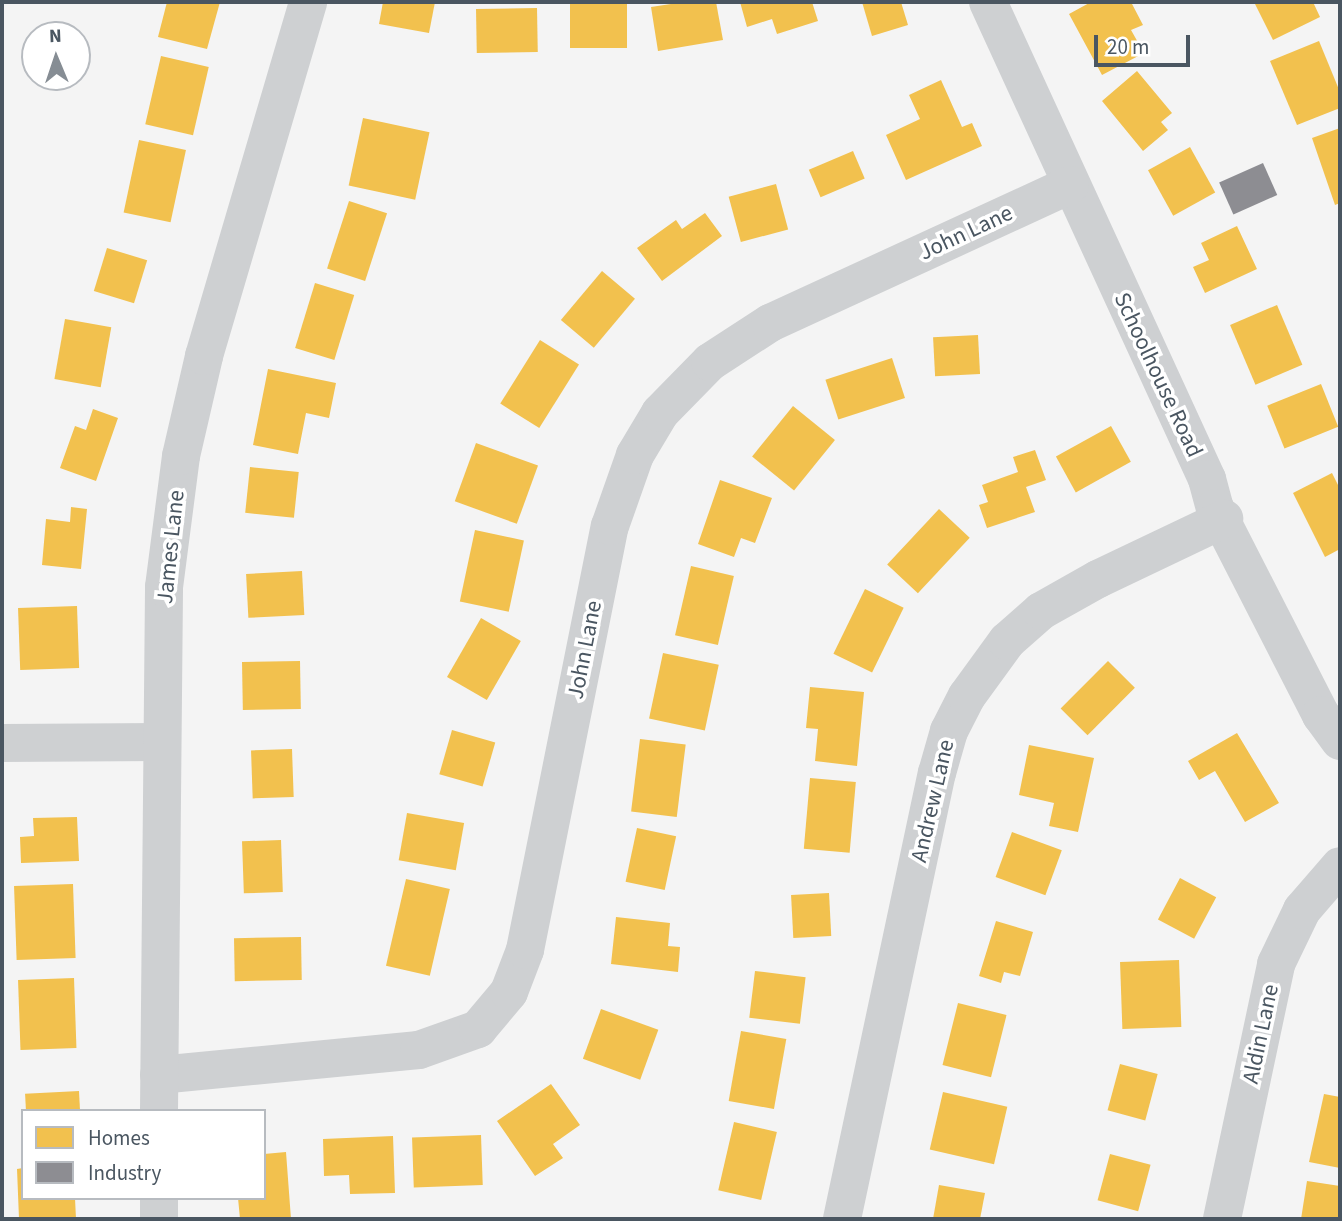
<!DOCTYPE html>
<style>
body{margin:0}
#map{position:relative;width:1342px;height:1221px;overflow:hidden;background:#f4f4f4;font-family:"Source Sans 3",sans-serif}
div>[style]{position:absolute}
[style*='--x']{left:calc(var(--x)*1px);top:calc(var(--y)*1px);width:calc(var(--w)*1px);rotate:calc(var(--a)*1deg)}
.homes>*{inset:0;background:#f2c14e;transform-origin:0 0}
.industry>*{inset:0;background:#8d8d92;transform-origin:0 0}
.street>*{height:38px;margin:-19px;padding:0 19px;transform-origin:19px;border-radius:19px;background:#ced0d2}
span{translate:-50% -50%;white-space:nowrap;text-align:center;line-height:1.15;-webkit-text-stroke:7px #fff;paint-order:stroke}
.street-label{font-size:23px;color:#4a5661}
.frame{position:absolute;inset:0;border:4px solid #4a5661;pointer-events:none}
.legend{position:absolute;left:21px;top:1109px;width:245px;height:91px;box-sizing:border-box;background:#fff;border:2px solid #b7bbc0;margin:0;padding:9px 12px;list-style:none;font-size:21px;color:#4a5661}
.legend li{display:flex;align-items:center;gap:14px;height:35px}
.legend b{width:35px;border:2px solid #b7bbc0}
.north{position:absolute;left:21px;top:21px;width:70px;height:70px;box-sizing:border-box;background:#fff;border:2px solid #b7bbc0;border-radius:50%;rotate:358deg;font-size:19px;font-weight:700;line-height:28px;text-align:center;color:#4a5661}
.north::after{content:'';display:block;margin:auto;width:24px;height:32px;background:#868d94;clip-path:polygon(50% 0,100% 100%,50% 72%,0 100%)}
.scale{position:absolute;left:1094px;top:35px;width:96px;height:32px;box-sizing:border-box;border:4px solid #4a5661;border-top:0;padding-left:9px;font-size:21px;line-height:24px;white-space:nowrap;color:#4a5661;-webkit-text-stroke:5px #fff;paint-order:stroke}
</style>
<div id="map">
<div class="homes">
<i style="clip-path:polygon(167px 2px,220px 2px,207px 49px,158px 37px)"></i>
<i style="clip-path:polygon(383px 2px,435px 2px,429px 33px,379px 24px)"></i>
<i style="left:570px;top:2px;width:57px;height:46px"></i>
<i style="clip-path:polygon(684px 2px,716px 2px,723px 40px,658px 51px,651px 7px)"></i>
<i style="clip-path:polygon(740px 2px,812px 2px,818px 21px,777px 34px,772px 19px,747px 27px)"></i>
<i style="clip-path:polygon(862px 2px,901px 2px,908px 25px,872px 36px)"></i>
<i style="clip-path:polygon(1091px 2px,1131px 2px,1143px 25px,1131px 30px,1144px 53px,1102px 75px,1069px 14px)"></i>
<i style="clip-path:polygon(1254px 2px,1313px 2px,1320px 17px,1273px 40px)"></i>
<i style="left:537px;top:8px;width:44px;height:61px;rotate:89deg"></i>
<i style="clip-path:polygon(1319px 41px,1340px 92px,1340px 108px,1297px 125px,1270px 61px)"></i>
<i style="left:161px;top:56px;width:49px;height:70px;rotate:13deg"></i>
<i style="clip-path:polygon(1137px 71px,1172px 113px,1161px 122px,1168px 130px,1143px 151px,1102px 101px)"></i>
<i style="clip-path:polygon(941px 80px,962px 127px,972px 123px,982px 146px,906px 180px,886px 135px,920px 119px,909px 95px)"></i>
<i style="left:363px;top:118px;width:68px;height:69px;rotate:12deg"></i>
<i style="clip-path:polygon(1340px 128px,1340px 203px,1335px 205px,1312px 138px)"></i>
<i style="left:139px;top:140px;width:48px;height:74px;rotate:12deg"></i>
<i style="left:1190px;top:147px;width:52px;height:48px;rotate:61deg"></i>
<i style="left:853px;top:151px;width:30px;height:48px;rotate:67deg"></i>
<i style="left:776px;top:184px;width:47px;height:49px;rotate:75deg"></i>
<i style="left:349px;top:201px;width:40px;height:71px;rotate:18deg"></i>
<i style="clip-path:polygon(705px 213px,722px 236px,662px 281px,637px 248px,676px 220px,682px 229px)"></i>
<i style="clip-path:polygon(1237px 226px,1257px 269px,1205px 293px,1193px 267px,1209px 260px,1201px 243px)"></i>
<i style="left:107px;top:248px;width:42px;height:45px;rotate:17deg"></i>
<i style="left:602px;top:271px;width:43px;height:64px;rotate:40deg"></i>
<i style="left:315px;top:283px;width:41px;height:68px;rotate:17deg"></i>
<i style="left:1277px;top:305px;width:65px;height:51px;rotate:67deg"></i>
<i style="left:65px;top:319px;width:47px;height:61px;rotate:10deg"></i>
<i style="left:978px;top:335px;width:39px;height:45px;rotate:87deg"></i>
<i style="left:540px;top:340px;width:46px;height:75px;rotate:32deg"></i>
<i style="left:892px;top:358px;width:42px;height:70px;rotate:72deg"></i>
<i style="clip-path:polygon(268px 369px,336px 383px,329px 418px,306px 413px,298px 454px,253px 445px)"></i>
<i style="left:1321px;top:384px;width:46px;height:58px;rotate:68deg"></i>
<i style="left:793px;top:406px;width:54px;height:65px;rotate:39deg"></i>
<i style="clip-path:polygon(93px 409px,118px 418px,96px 481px,60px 468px,75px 426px,86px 430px)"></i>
<i style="left:1111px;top:426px;width:41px;height:63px;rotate:61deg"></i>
<i style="left:476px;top:443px;width:66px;height:62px;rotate:20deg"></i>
<i style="clip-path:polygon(1035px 450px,1046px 480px,1026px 487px,1035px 512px,987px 528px,979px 505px,988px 502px,982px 485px,1018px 472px,1013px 457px)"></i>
<i style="left:250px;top:467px;width:49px;height:46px;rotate:6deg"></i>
<i style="clip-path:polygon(1332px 473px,1340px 489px,1340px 549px,1325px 557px,1293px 493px)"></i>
<i style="clip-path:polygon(720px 480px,772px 498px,755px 543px,741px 538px,734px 557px,698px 544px)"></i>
<i style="clip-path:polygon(71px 507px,87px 509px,81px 569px,42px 565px,46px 519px,70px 522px)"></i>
<i style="left:939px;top:509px;width:42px;height:76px;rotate:43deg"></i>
<i style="left:475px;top:530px;width:50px;height:73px;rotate:12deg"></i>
<i style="left:691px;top:566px;width:44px;height:71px;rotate:13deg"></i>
<i style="left:302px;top:571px;width:44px;height:56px;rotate:87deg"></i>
<i style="left:865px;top:589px;width:43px;height:72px;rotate:26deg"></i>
<i style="left:77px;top:606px;width:62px;height:59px;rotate:88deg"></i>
<i style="left:481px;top:618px;width:46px;height:68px;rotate:30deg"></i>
<i style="left:663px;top:653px;width:57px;height:67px;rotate:12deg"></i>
<i style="left:300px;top:661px;width:48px;height:58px;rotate:89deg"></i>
<i style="left:1108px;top:661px;width:38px;height:67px;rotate:45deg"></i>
<i style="clip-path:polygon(810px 687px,864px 692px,857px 766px,815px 761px,818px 729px,806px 728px)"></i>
<i style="left:452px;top:730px;width:45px;height:46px;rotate:16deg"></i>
<i style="clip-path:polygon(1237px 733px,1279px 803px,1245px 822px,1215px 771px,1199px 780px,1188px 761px)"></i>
<i style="left:640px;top:739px;width:46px;height:73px;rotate:7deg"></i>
<i style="clip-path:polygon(1029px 745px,1094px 758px,1078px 832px,1049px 826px,1054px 803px,1019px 795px)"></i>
<i style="left:292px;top:749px;width:48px;height:41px;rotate:88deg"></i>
<i style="left:810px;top:778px;width:46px;height:71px;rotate:5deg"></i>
<i style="left:407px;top:813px;width:58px;height:48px;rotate:10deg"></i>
<i style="clip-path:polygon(77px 817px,79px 861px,21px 863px,20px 837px,34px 836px,33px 818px)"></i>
<i style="left:637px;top:828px;width:40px;height:55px;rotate:12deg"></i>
<i style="left:1012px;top:832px;width:53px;height:48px;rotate:20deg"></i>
<i style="left:281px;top:840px;width:52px;height:39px;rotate:88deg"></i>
<i style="left:1180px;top:878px;width:41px;height:47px;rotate:28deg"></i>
<i style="left:406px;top:879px;width:45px;height:89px;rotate:13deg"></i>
<i style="left:73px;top:884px;width:74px;height:59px;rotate:88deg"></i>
<i style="left:829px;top:893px;width:43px;height:38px;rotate:87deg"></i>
<i style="clip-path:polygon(616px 917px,670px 923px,668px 946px,680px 947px,678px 972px,611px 964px)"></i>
<i style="clip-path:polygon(996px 921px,1033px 932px,1020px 976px,1004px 972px,1001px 983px,979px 976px)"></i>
<i style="left:301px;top:937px;width:43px;height:67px;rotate:89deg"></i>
<i style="left:1179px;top:960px;width:67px;height:59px;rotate:88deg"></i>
<i style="left:755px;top:971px;width:51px;height:47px;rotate:7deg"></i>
<i style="left:74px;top:978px;width:70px;height:56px;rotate:88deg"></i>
<i style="left:958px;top:1003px;width:50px;height:64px;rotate:14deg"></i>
<i style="left:601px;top:1009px;width:61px;height:53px;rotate:20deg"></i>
<i style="left:741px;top:1031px;width:46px;height:71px;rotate:10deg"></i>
<i style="left:1120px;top:1064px;width:39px;height:48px;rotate:15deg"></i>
<i style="clip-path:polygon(551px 1084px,580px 1125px,553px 1144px,563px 1158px,535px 1176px,497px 1121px)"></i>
<i style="left:79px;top:1091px;width:20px;height:54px;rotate:87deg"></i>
<i style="left:943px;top:1092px;width:66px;height:59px;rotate:13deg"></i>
<i style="clip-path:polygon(1324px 1094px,1340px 1097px,1340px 1168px,1309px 1162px)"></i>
<i style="left:734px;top:1122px;width:44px;height:70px;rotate:13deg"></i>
<i style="left:481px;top:1135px;width:50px;height:69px;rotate:88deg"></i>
<i style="clip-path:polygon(393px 1136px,395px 1193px,350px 1194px,349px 1175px,324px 1176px,323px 1139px)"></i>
<i style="clip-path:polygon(286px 1152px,291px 1219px,240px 1219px,238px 1198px,264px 1198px,264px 1154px)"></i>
<i style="left:1110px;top:1154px;width:42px;height:48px;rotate:15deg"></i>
<i style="clip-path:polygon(23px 1168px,23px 1198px,75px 1198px,76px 1219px,19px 1219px,17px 1169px)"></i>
<i style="clip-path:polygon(1307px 1181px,1340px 1186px,1339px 1219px,1301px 1219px)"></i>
<i style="clip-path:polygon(939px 1185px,985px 1193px,980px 1219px,933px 1219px)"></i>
</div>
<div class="industry">
<i style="left:1263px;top:163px;width:35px;height:48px;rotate:66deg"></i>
</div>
<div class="street">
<i style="--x:988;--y:2;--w:525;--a:65.34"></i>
<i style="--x:1207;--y:479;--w:30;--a:75"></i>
<i style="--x:1215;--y:508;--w:233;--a:62.9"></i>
<i style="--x:1321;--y:715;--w:32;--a:54"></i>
<i style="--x:2;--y:743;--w:159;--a:-0.4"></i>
<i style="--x:159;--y:1075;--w:261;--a:-5.5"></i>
<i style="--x:419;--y:1050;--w:63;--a:-19.6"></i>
<i style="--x:478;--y:1029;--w:48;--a:-50"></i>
<i style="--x:509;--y:992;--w:45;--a:-69.1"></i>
<i style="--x:525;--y:950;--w:432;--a:-78.7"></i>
<i style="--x:610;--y:526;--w:75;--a:-70.6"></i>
<i style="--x:635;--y:455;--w:49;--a:-59.2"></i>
<i style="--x:660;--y:413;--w:71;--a:-45.6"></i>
<i style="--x:710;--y:362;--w:72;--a:-33"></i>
<i style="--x:770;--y:323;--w:330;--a:-24.7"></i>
<i style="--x:159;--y:1111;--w:524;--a:-89.45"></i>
<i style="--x:164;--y:587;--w:132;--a:-82.6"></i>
<i style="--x:181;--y:456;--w:103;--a:-77"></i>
<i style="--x:204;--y:356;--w:369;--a:-73.6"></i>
<i style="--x:159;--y:1219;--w:21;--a:-90"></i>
<i style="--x:842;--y:1219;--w:456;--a:-78"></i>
<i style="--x:937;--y:773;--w:44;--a:-74.1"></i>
<i style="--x:949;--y:731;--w:39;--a:-63"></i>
<i style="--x:967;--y:696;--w:68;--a:-54"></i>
<i style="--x:1007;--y:641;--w:45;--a:-41.4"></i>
<i style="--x:1041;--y:611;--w:65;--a:-29.3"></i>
<i style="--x:1098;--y:579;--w:140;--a:-25.5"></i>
<i style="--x:1222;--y:1219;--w:261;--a:-78"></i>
<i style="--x:1276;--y:964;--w:60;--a:-64.3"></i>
<i style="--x:1302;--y:910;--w:58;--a:-49.2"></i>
</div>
<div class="street-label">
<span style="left:966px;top:233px;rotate:-25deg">John Lane</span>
<span style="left:1158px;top:375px;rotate:65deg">Schoolhouse Road</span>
<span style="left:171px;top:547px;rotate:-84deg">James Lane</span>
<span style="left:585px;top:650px;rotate:-79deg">John Lane</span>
<span style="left:933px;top:801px;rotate:-77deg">Andrew Lane</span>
<span style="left:1261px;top:1034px;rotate:-78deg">Aldin Lane</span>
</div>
<div class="frame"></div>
<ul class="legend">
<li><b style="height:19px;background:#f2c14e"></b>Homes</li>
<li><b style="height:19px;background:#8d8d92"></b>Industry</li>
</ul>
<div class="north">N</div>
<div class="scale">20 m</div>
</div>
